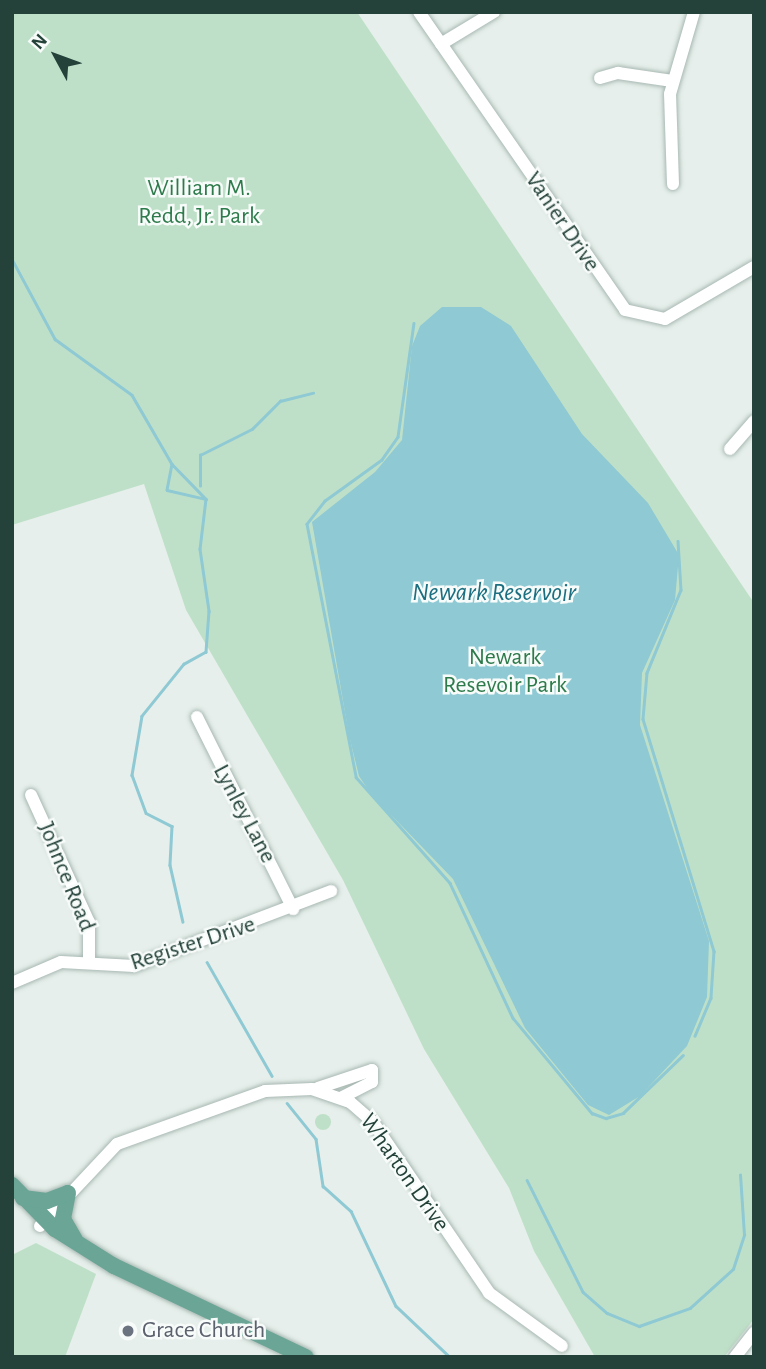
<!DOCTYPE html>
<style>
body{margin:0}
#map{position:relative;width:766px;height:1369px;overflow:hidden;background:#e6efeb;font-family:"Alegreya Sans",sans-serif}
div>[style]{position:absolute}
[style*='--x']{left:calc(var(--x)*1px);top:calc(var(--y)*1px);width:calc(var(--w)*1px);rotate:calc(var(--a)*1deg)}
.green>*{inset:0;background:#bfe0c8}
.round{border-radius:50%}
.water>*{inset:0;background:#8ec9d4}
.stream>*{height:2.5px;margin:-1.25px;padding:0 1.25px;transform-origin:1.25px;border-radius:1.25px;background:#8ec9d4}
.roads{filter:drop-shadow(0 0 2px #a8b8b2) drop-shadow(0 0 2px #a8b8b2)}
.minor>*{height:12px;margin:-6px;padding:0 6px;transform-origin:6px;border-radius:6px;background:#fff}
.major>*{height:16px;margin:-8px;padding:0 8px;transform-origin:8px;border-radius:8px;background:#6aa596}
.dots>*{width:19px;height:19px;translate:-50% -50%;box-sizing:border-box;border:4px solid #f7fbf9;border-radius:50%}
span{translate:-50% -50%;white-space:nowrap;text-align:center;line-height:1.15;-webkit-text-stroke:5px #f7fbf9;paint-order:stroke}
.park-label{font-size:24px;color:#2d7a4b}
.street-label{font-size:24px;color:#24423a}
.worship-label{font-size:24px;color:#5b616d}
.left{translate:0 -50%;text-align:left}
.water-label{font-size:26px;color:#1c6f80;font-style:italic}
.frame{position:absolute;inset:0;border:14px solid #24423a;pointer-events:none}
.north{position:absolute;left:21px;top:21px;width:70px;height:70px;-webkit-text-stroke:5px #f7fbf9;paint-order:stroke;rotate:311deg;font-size:19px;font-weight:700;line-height:28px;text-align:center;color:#24423a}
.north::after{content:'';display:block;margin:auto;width:24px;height:32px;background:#24423a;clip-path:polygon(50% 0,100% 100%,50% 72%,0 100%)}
</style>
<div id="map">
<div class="green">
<i style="clip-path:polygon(12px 12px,357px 12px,754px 603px,754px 1319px,724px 1357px,595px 1357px,534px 1251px,509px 1188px,424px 1049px,343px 880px,186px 610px,144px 484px,12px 525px)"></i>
<i class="round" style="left:315px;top:1114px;width:16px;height:16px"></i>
<i style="clip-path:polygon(36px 1243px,96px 1274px,65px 1357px,12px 1357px,12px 1255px)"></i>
</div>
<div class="water">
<i style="clip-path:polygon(442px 307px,481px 307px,511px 326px,582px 434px,648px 503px,679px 555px,675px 600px,642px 673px,640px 725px,709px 941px,707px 997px,687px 1046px,640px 1096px,609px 1115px,588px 1105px,525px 1028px,453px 879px,371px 794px,359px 776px,349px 735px,312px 522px,375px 472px,402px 440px,412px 346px,420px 326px)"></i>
</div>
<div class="stream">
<i style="--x:12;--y:259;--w:91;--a:61.7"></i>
<i style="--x:55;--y:339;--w:95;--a:36"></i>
<i style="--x:132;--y:395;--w:80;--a:59.9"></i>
<i style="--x:172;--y:464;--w:49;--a:45.8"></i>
<i style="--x:206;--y:499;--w:50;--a:96.8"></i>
<i style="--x:200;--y:549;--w:63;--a:81.7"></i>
<i style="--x:209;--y:611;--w:41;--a:94.2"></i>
<i style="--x:206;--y:652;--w:25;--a:151"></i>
<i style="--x:184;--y:664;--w:67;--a:128.9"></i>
<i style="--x:142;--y:716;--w:60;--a:99.6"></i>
<i style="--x:132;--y:775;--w:40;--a:69.8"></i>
<i style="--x:146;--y:813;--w:29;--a:27"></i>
<i style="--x:172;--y:826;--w:39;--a:93"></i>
<i style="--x:170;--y:865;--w:58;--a:77.2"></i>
<i style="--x:414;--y:323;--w:115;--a:98"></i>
<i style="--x:398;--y:437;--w:28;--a:125"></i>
<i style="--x:382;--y:460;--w:70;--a:144.3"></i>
<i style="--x:325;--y:501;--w:29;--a:128"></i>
<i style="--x:307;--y:524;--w:258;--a:79"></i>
<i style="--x:356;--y:777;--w:142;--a:48.4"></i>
<i style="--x:450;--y:883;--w:149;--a:65"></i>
<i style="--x:513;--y:1018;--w:124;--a:50.3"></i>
<i style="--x:592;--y:1113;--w:15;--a:20"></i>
<i style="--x:606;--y:1118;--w:18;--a:-16"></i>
<i style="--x:623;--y:1113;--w:83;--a:-44"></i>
<i style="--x:172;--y:464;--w:26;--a:101"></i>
<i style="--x:167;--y:490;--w:39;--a:13"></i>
<i style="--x:200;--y:486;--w:31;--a:-90"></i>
<i style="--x:200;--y:455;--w:58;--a:-26.6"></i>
<i style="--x:252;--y:429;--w:40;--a:-45"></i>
<i style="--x:280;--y:401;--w:34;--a:-14"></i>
<i style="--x:678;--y:541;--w:49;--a:86.5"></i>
<i style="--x:681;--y:590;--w:90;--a:112.3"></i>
<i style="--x:647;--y:673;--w:46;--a:95"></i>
<i style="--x:643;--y:719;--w:243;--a:73"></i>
<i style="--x:714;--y:951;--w:47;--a:93.7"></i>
<i style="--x:711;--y:998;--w:41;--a:112.8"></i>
<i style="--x:207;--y:962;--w:131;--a:60.3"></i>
<i style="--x:287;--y:1103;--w:46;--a:51.1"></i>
<i style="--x:316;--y:1139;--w:48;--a:81.5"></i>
<i style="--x:323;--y:1186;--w:38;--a:42"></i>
<i style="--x:351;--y:1211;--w:105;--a:64.7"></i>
<i style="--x:396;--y:1306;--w:74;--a:43.4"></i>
<i style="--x:527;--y:1180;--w:125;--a:63.4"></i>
<i style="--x:583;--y:1292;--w:32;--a:41"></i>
<i style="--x:607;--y:1313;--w:35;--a:22"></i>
<i style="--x:639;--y:1326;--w:54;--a:-19.4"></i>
<i style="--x:690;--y:1308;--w:58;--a:-42.2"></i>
<i style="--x:733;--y:1269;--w:36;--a:-72"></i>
<i style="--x:744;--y:1235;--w:60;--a:-93.8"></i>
</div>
<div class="roads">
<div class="minor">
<i style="--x:419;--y:12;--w:362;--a:55.3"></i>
<i style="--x:625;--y:310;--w:41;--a:12.7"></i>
<i style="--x:665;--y:319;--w:103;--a:-30.3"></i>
<i style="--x:441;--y:44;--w:62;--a:-31.1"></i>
<i style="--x:600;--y:78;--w:19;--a:-16"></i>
<i style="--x:618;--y:73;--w:55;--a:8.4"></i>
<i style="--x:673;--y:184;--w:90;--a:-91.9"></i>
<i style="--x:670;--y:94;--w:85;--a:-73.7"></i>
<i style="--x:730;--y:449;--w:37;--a:-49"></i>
<i style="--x:197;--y:717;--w:215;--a:63.4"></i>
<i style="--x:31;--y:795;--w:140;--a:65.5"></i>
<i style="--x:89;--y:922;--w:39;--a:90"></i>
<i style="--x:12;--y:983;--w:53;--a:-23.2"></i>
<i style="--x:61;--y:962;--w:73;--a:3.1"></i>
<i style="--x:134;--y:966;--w:211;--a:-20.8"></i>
<i style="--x:318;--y:1088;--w:57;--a:-18.4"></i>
<i style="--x:372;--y:1070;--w:12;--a:90"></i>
<i style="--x:372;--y:1082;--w:35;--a:153"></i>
<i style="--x:40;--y:1226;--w:112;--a:-46.8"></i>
<i style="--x:117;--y:1144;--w:157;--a:-19.7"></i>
<i style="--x:265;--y:1091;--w:47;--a:-2.4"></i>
<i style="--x:312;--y:1089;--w:40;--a:18.9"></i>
<i style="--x:350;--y:1102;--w:30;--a:41"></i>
<i style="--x:373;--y:1122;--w:207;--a:55.8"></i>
<i style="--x:489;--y:1293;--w:90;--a:36"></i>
<i style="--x:735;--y:1357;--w:31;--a:-52"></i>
</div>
<div class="major">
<i style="--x:12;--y:1185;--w:62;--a:45.7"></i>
<i style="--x:55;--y:1229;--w:70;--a:32.1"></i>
<i style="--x:114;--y:1266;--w:212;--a:25.4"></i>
<i style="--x:68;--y:1193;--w:26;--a:101"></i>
<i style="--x:63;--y:1219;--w:24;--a:60"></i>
<i style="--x:23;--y:1198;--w:24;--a:7"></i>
<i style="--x:47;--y:1201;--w:22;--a:-21"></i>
</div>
</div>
<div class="dots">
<i style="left:128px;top:1331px;background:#6b7280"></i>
</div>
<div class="park-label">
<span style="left:199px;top:203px">William M.<br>Redd, Jr. Park</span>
<span style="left:505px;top:672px">Newark<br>Resevoir Park</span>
</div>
<div class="street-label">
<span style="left:562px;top:222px;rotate:56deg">Vanier Drive</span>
<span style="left:244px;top:814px;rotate:62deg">Lynley Lane</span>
<span style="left:66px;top:877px;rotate:68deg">Johnce Road</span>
<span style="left:193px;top:944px;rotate:-18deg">Register Drive</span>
<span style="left:404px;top:1173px;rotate:55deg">Wharton Drive</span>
</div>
<div class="worship-label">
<span class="left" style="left:142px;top:1331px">Grace Church</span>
</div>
<div class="water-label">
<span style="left:494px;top:593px">Newark Reservoir</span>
</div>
<div class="frame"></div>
<div class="north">N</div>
</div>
